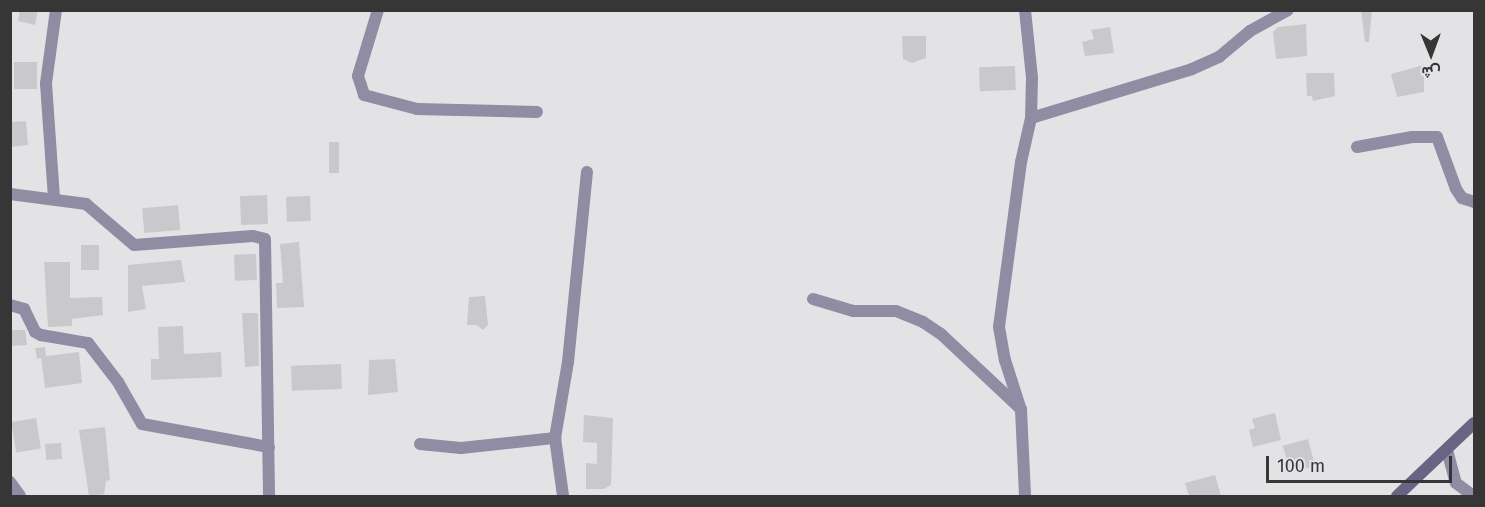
<!DOCTYPE html>
<meta charset="utf-8">
<style>
body{margin:0}
#map{position:relative;width:1485px;height:507px;overflow:hidden;background:#e3e3e6;font-family:"Fira Sans",Vazirmatn,sans-serif}
div>[style]{position:absolute}
[style*='--x']{left:calc(var(--x)*1px);top:calc(var(--y)*1px);width:calc(var(--w)*1px);rotate:calc(var(--a)*1deg)}
.building>*{inset:0;background:#c9c9cc;transform-origin:0 0}
.street>*{height:12px;margin:-6px;padding:0 6px;transform-origin:6px;border-radius:6px;background:#908ca3}
.secondary>*{height:12px;margin:-6px;padding:0 6px;transform-origin:6px;border-radius:6px;background:#696384}
span{translate:-50% -50%;white-space:nowrap;text-align:center;line-height:1.15;-webkit-text-stroke:4.5px #e3e3e6;paint-order:stroke}
.frame{position:absolute;inset:0;border:12px solid #363637;pointer-events:none}
.north{position:absolute;left:1401px;top:24px;width:60px;height:60px;-webkit-text-stroke:4px #e3e3e6;paint-order:stroke;rotate:179deg;font-size:16px;font-weight:700;line-height:24px;text-align:center;color:#363637}
.north::after{content:'';display:block;margin:auto;width:21px;height:27px;background:#363637;clip-path:polygon(50% 0,100% 100%,50% 72%,0 100%)}
.scale{position:absolute;left:1266px;top:456px;width:186px;height:27px;box-sizing:border-box;border:3px solid #363637;border-top:0;padding-left:8px;font-size:18px;line-height:21px;white-space:nowrap;color:#363637;-webkit-text-stroke:4px #e3e3e6;paint-order:stroke}
</style>
<div id="map">
<div class="building">
<i style="clip-path:polygon(20px 10px,38px 10px,35px 25px,18px 21px)"></i>
<i style="clip-path:polygon(1361px 10px,1372px 10px,1369px 42px,1365px 42px)"></i>
<i style="clip-path:polygon(1306px 24px,1307px 56px,1276px 59px,1273px 32px,1278px 27px)"></i>
<i style="clip-path:polygon(1110px 27px,1114px 53px,1085px 56px,1082px 42px,1094px 39px,1091px 30px)"></i>
<i style="clip-path:polygon(902px 36px,926px 36px,926px 58px,912px 63px,903px 59px)"></i>
<i style="left:37px;top:62px;width:27px;height:23px;rotate:90deg"></i>
<i style="clip-path:polygon(1424px 65px,1424px 92px,1397px 97px,1391px 74px)"></i>
<i style="left:1015px;top:66px;width:24px;height:36px;rotate:88deg"></i>
<i style="clip-path:polygon(1306px 73px,1334px 73px,1335px 96px,1313px 101px,1312px 96px,1307px 96px)"></i>
<i style="clip-path:polygon(26px 121px,28px 145px,10px 147px,10px 122px)"></i>
<i style="left:339px;top:142px;width:31px;height:10px;rotate:90deg"></i>
<i style="left:267px;top:195px;width:29px;height:27px;rotate:88deg"></i>
<i style="left:310px;top:196px;width:25px;height:24px;rotate:88deg"></i>
<i style="left:178px;top:205px;width:25px;height:36px;rotate:85deg"></i>
<i style="clip-path:polygon(299px 242px,304px 307px,277px 308px,276px 283px,283px 283px,280px 244px)"></i>
<i style="left:81px;top:245px;width:18px;height:25px"></i>
<i style="left:256px;top:254px;width:26px;height:22px;rotate:88deg"></i>
<i style="clip-path:polygon(181px 260px,185px 282px,142px 286px,146px 309px,128px 312px,128px 265px)"></i>
<i style="clip-path:polygon(44px 262px,70px 262px,70px 298px,102px 297px,103px 315px,72px 319px,72px 326px,48px 327px)"></i>
<i style="clip-path:polygon(485px 296px,488px 325px,483px 330px,477px 325px,467px 325px,469px 297px)"></i>
<i style="clip-path:polygon(242px 313px,258px 313px,259px 366px,245px 367px)"></i>
<i style="clip-path:polygon(183px 326px,184px 354px,221px 352px,222px 377px,151px 380px,151px 359px,159px 359px,158px 327px)"></i>
<i style="clip-path:polygon(10px 330px,25px 330px,27px 345px,10px 346px)"></i>
<i style="clip-path:polygon(45px 347px,46px 356px,79px 352px,82px 383px,45px 388px,41px 358px,37px 359px,35px 348px)"></i>
<i style="clip-path:polygon(395px 359px,398px 392px,368px 395px,369px 360px)"></i>
<i style="left:341px;top:364px;width:25px;height:50px;rotate:88deg"></i>
<i style="clip-path:polygon(1275px 413px,1281px 440px,1253px 447px,1249px 430px,1255px 428px,1252px 419px)"></i>
<i style="clip-path:polygon(584px 415px,613px 418px,611px 485px,604px 489px,586px 489px,586px 463px,597px 464px,597px 443px,583px 442px)"></i>
<i style="left:36px;top:418px;width:31px;height:25px;rotate:81deg"></i>
<i style="clip-path:polygon(105px 427px,110px 480px,106px 481px,104px 494px,89px 496px,79px 430px)"></i>
<i style="left:1308px;top:439px;width:28px;height:26px;rotate:75deg"></i>
<i style="left:61px;top:443px;width:16px;height:16px;rotate:86deg"></i>
<i style="clip-path:polygon(1215px 475px,1221px 496px,1189px 496px,1185px 483px)"></i>
</div>
<div class="street">
<i style="--x:378;--y:10;--w:69;--a:106.9"></i>
<i style="--x:358;--y:76;--w:20;--a:72"></i>
<i style="--x:364;--y:95;--w:55;--a:14.8"></i>
<i style="--x:417;--y:109;--w:120;--a:1.4"></i>
<i style="--x:1025;--y:10;--w:68;--a:84.1"></i>
<i style="--x:1032;--y:78;--w:40;--a:91.4"></i>
<i style="--x:1031;--y:118;--w:45;--a:102.8"></i>
<i style="--x:1021;--y:162;--w:166;--a:97.6"></i>
<i style="--x:999;--y:327;--w:34;--a:80"></i>
<i style="--x:1005;--y:360;--w:52;--a:72.3"></i>
<i style="--x:1021;--y:410;--w:86;--a:87.3"></i>
<i style="--x:1031;--y:118;--w:168;--a:-16.9"></i>
<i style="--x:1192;--y:69;--w:30;--a:-24"></i>
<i style="--x:1219;--y:57;--w:40;--a:-40"></i>
<i style="--x:1250;--y:31;--w:43;--a:-28.9"></i>
<i style="--x:1357;--y:147;--w:56;--a:-10.3"></i>
<i style="--x:1412;--y:137;--w:25;--a:0"></i>
<i style="--x:1437;--y:137;--w:55;--a:69.9"></i>
<i style="--x:1456;--y:189;--w:11;--a:56"></i>
<i style="--x:1462;--y:198;--w:13;--a:18"></i>
<i style="--x:10;--y:194;--w:77;--a:7.5"></i>
<i style="--x:86;--y:204;--w:63;--a:40.5"></i>
<i style="--x:134;--y:245;--w:119;--a:-4.3"></i>
<i style="--x:253;--y:236;--w:12;--a:14"></i>
<i style="--x:265;--y:239;--w:257;--a:89.1"></i>
<i style="--x:54;--y:198;--w:115;--a:-94"></i>
<i style="--x:46;--y:83;--w:74;--a:-82.2"></i>
<i style="--x:813;--y:299;--w:42;--a:16.7"></i>
<i style="--x:853;--y:311;--w:43;--a:0"></i>
<i style="--x:896;--y:311;--w:29;--a:22"></i>
<i style="--x:923;--y:322;--w:22;--a:34"></i>
<i style="--x:941;--y:334;--w:110;--a:43.2"></i>
<i style="--x:10;--y:305;--w:15;--a:16"></i>
<i style="--x:24;--y:309;--w:25;--a:64"></i>
<i style="--x:35;--y:332;--w:7;--a:27"></i>
<i style="--x:41;--y:335;--w:48;--a:9.7"></i>
<i style="--x:88;--y:343;--w:49;--a:52.4"></i>
<i style="--x:118;--y:382;--w:48;--a:60.3"></i>
<i style="--x:142;--y:424;--w:129;--a:10.3"></i>
<i style="--x:555;--y:438;--w:77;--a:-80.3"></i>
<i style="--x:568;--y:362;--w:191;--a:-84.3"></i>
<i style="--x:420;--y:444;--w:41;--a:5.6"></i>
<i style="--x:461;--y:448;--w:95;--a:-6.1"></i>
<i style="--x:555;--y:438;--w:59;--a:82.1"></i>
<i style="--x:1447;--y:450;--w:34;--a:75"></i>
<i style="--x:1456;--y:483;--w:21;--a:37"></i>
<i style="--x:10;--y:482;--w:17;--a:54"></i>
</div>
<div class="secondary">
<i style="--x:1397;--y:496;--w:106;--a:-43.5"></i>
</div>
<div class="frame"></div>
<div class="north">ش</div>
<div class="scale">100 m</div>
</div>
